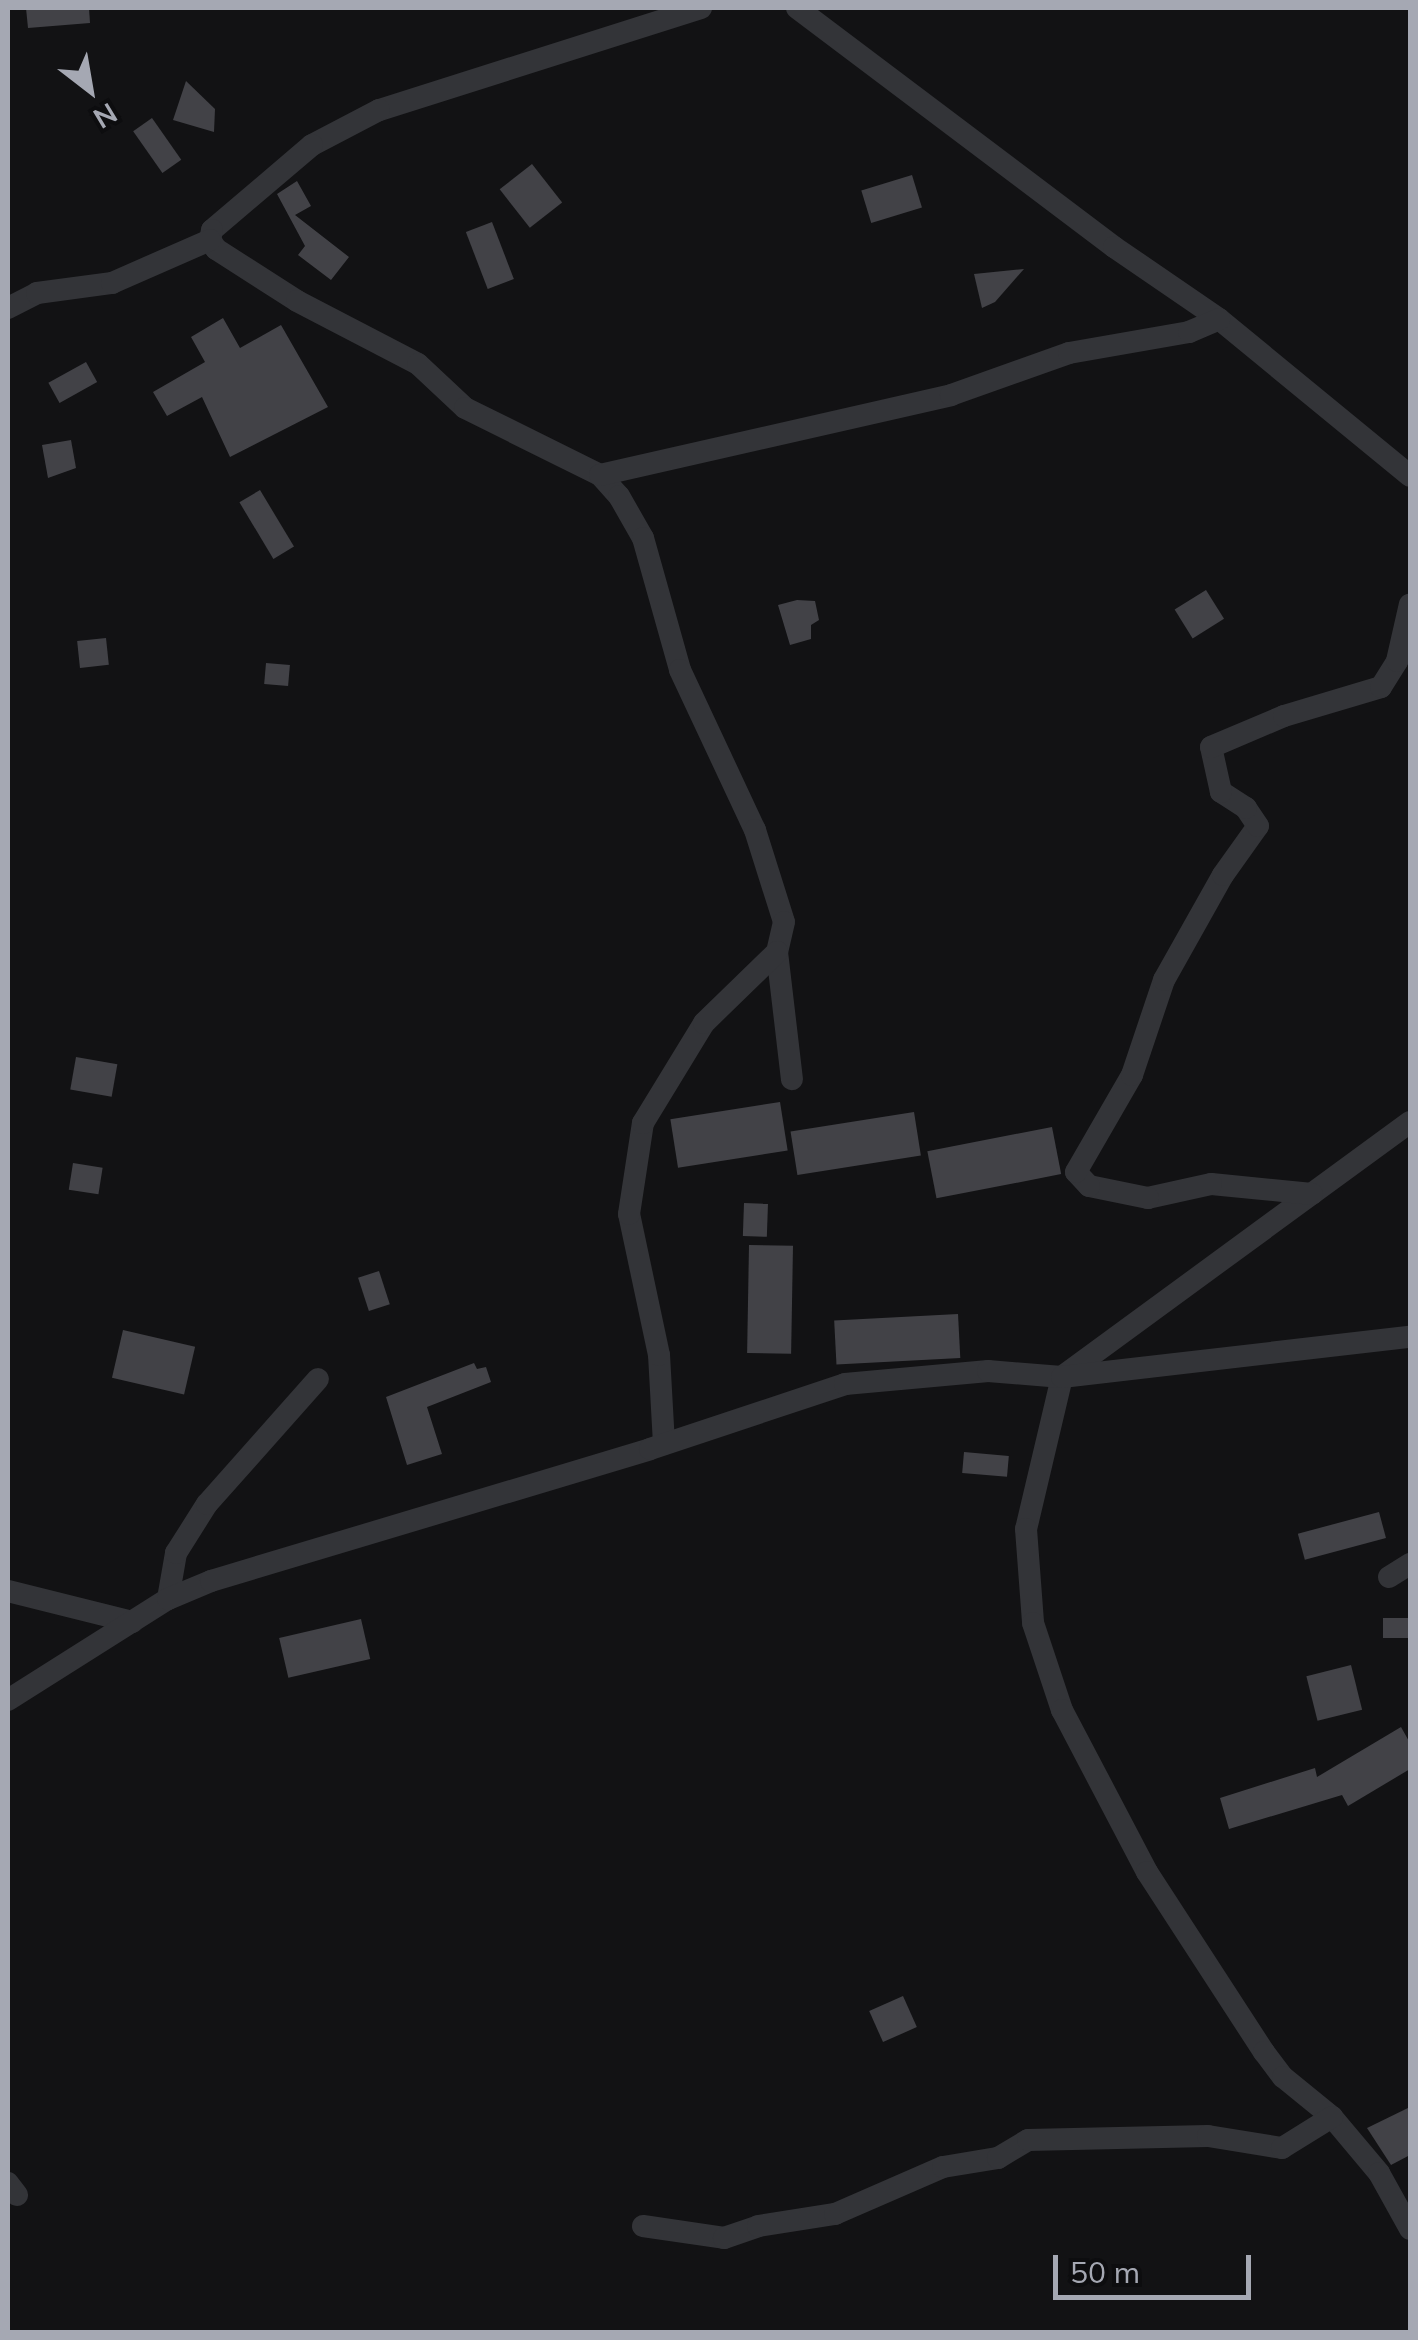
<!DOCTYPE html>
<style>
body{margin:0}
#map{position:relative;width:1418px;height:2340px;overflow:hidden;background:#121214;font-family:Mulish,sans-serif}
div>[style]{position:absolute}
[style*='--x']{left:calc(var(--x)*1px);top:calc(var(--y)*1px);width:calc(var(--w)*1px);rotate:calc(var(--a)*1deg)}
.building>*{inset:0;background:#424247;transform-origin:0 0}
.street>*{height:22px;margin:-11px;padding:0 11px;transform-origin:11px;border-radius:11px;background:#333438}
span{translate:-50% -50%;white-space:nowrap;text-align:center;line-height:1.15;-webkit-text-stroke:8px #0d0d0f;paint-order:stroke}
.frame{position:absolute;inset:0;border:10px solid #a5a8b3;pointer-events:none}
.north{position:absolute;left:40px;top:40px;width:100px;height:100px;-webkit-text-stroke:8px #0d0d0f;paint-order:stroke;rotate:149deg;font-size:28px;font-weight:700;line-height:40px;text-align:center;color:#a5a8b3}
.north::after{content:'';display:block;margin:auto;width:35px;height:45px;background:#a5a8b3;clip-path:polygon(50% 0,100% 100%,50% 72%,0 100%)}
.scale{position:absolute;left:1053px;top:2255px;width:198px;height:45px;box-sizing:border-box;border:5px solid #a5a8b3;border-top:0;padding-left:12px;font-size:30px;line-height:35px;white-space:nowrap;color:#a5a8b3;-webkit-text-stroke:8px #0d0d0f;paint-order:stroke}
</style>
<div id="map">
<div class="building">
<i style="clip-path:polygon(26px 8px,89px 8px,90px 23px,28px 28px)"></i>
<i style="clip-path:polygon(186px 81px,215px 109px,214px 132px,173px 120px)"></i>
<i style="left:152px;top:118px;width:51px;height:23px;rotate:55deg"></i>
<i style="left:532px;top:164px;width:49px;height:41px;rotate:52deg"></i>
<i style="left:912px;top:175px;width:34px;height:53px;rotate:73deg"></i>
<i style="clip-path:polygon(297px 181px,311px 206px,295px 215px,349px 257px,331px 280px,298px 255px,305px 246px,277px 194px)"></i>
<i style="left:492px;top:222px;width:61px;height:28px;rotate:69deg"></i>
<i style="clip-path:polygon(1024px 269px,995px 302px,982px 308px,974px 274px)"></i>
<i style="clip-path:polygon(223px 318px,240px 348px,281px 325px,328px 407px,230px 457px,202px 397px,167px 416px,153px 392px,205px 362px,191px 337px)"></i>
<i style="left:86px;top:362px;width:23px;height:43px;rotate:61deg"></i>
<i style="clip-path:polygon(71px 440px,76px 468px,48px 478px,42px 445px)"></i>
<i style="left:260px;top:490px;width:66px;height:24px;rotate:59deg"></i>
<i style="left:1206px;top:590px;width:34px;height:37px;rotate:58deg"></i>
<i style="clip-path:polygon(797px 600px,815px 601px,819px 620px,811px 625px,811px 639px,790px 645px,778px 605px)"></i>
<i style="left:106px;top:638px;width:27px;height:29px;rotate:84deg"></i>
<i style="left:266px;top:663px;width:24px;height:21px;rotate:5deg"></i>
<i style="left:76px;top:1057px;width:42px;height:33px;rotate:10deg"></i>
<i style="left:780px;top:1102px;width:49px;height:111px;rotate:81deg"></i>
<i style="left:914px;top:1112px;width:44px;height:125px;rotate:81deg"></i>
<i style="left:1052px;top:1127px;width:48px;height:127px;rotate:79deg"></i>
<i style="left:73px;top:1163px;width:30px;height:27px;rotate:9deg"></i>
<i style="left:744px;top:1203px;width:24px;height:33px;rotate:2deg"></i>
<i style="left:749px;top:1245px;width:44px;height:108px;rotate:1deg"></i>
<i style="left:379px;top:1271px;width:35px;height:22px;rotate:72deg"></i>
<i style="left:958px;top:1314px;width:44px;height:124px;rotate:87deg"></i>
<i style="left:123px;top:1330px;width:74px;height:49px;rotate:13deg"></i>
<i style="clip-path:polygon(474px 1363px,477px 1369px,486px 1367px,491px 1382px,427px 1407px,442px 1454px,407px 1465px,386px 1397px)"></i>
<i style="left:964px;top:1452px;width:45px;height:21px;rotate:5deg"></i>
<i style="left:1379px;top:1512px;width:27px;height:84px;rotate:75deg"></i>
<i style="left:1383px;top:1618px;width:27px;height:20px"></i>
<i style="left:361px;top:1619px;width:41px;height:84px;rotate:77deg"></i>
<i style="left:1351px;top:1665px;width:46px;height:46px;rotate:76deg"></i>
<i style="clip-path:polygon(1401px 1727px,1410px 1743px,1410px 1769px,1348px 1806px,1342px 1795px,1229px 1829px,1220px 1798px,1315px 1768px,1317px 1777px)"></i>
<i style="left:903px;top:1996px;width:34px;height:37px;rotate:66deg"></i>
<i style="clip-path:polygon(1410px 2107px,1410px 2155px,1391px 2165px,1367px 2128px)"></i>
</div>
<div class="street">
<i style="--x:701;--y:8;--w:338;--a:162.4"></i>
<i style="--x:379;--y:110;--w:76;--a:152.4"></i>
<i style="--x:312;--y:145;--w:131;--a:139.6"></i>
<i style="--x:212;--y:230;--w:10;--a:101"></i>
<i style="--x:210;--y:240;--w:11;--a:56"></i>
<i style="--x:216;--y:249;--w:96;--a:32.7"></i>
<i style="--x:297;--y:301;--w:136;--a:27.5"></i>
<i style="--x:418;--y:364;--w:64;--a:43.1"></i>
<i style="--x:465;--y:408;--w:151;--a:26.4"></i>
<i style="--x:600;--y:475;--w:28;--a:48"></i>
<i style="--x:619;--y:496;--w:48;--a:60.3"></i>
<i style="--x:643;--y:538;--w:137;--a:74.3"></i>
<i style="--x:680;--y:670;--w:177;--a:64.9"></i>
<i style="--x:755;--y:830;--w:96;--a:72.5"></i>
<i style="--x:784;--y:922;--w:31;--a:103"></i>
<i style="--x:777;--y:952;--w:128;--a:83.3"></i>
<i style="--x:797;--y:8;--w:397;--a:37"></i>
<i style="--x:1114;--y:247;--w:127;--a:34.4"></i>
<i style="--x:1219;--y:319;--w:247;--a:39.4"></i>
<i style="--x:8;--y:308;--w:33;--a:-27"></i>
<i style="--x:37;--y:293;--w:76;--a:-7.6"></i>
<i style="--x:112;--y:283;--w:107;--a:-23.7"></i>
<i style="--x:600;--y:475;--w:360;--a:-12.8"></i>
<i style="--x:951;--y:395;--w:125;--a:-19.6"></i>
<i style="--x:1069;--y:353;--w:122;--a:-9.9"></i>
<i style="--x:1189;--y:332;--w:33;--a:-23"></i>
<i style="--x:1410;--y:1122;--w:431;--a:143.8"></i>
<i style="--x:1062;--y:1377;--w:156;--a:103.3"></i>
<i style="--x:1026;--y:1529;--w:94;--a:85.7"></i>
<i style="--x:1033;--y:1623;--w:92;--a:71.6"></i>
<i style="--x:1062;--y:1710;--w:183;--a:62.3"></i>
<i style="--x:1147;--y:1872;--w:215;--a:57"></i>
<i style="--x:1264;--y:2052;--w:31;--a:53"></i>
<i style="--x:1283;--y:2077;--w:63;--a:39.2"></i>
<i style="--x:1332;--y:2117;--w:73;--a:50"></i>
<i style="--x:1379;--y:2173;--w:64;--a:61"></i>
<i style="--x:1312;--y:1194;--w:101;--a:-174.3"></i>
<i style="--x:1211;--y:1184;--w:65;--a:167.5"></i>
<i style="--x:1148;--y:1198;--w:60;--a:-168.5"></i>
<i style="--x:1089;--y:1186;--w:19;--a:-133"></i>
<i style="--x:1076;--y:1172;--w:112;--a:-60"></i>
<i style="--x:1132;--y:1075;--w:100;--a:-71.4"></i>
<i style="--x:1164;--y:980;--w:120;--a:-60.7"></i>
<i style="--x:1223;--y:875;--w:60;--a:-54.5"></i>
<i style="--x:1258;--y:826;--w:22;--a:-124"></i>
<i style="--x:1246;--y:808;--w:30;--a:-147"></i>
<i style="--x:1221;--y:792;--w:46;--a:-102.5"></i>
<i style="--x:1211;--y:747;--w:79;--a:-23"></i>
<i style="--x:1284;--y:716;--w:101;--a:-16.6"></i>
<i style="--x:1381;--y:687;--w:31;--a:-58"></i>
<i style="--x:1397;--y:661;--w:58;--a:-77.2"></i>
<i style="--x:664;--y:1444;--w:89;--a:-93.2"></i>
<i style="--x:659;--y:1355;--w:144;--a:-102"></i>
<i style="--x:629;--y:1214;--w:92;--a:-81.3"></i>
<i style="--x:643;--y:1123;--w:117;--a:-58.6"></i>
<i style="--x:704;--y:1023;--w:102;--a:-44.2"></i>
<i style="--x:1389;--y:1577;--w:25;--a:-32"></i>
<i style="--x:8;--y:1591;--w:128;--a:14"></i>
<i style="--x:168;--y:1599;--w:47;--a:-80.1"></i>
<i style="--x:176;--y:1553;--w:58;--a:-57.7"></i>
<i style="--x:207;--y:1504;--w:167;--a:-48.4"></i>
<i style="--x:8;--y:1700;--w:189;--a:-32.3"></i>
<i style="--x:168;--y:1599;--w:47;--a:-22.7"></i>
<i style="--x:211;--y:1581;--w:458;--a:-16.7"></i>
<i style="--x:650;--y:1449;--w:206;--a:-18.4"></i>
<i style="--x:845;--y:1384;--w:144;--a:-5.2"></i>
<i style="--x:988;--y:1371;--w:74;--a:4.6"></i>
<i style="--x:1062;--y:1377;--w:350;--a:-6.6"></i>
<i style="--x:8;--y:2183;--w:15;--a:53"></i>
<i style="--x:643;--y:2226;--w:82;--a:8.4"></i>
<i style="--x:724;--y:2238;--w:36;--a:-19"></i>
<i style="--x:758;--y:2226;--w:78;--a:-8.9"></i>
<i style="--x:835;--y:2214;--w:118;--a:-23.5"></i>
<i style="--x:943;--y:2167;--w:56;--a:-9.3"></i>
<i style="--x:998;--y:2158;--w:35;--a:-31"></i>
<i style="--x:1028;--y:2140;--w:180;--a:-1.3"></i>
<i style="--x:1208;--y:2136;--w:75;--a:9.2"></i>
<i style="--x:1282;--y:2148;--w:59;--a:-31.8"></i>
</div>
<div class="frame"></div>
<div class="north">N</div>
<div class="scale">50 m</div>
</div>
